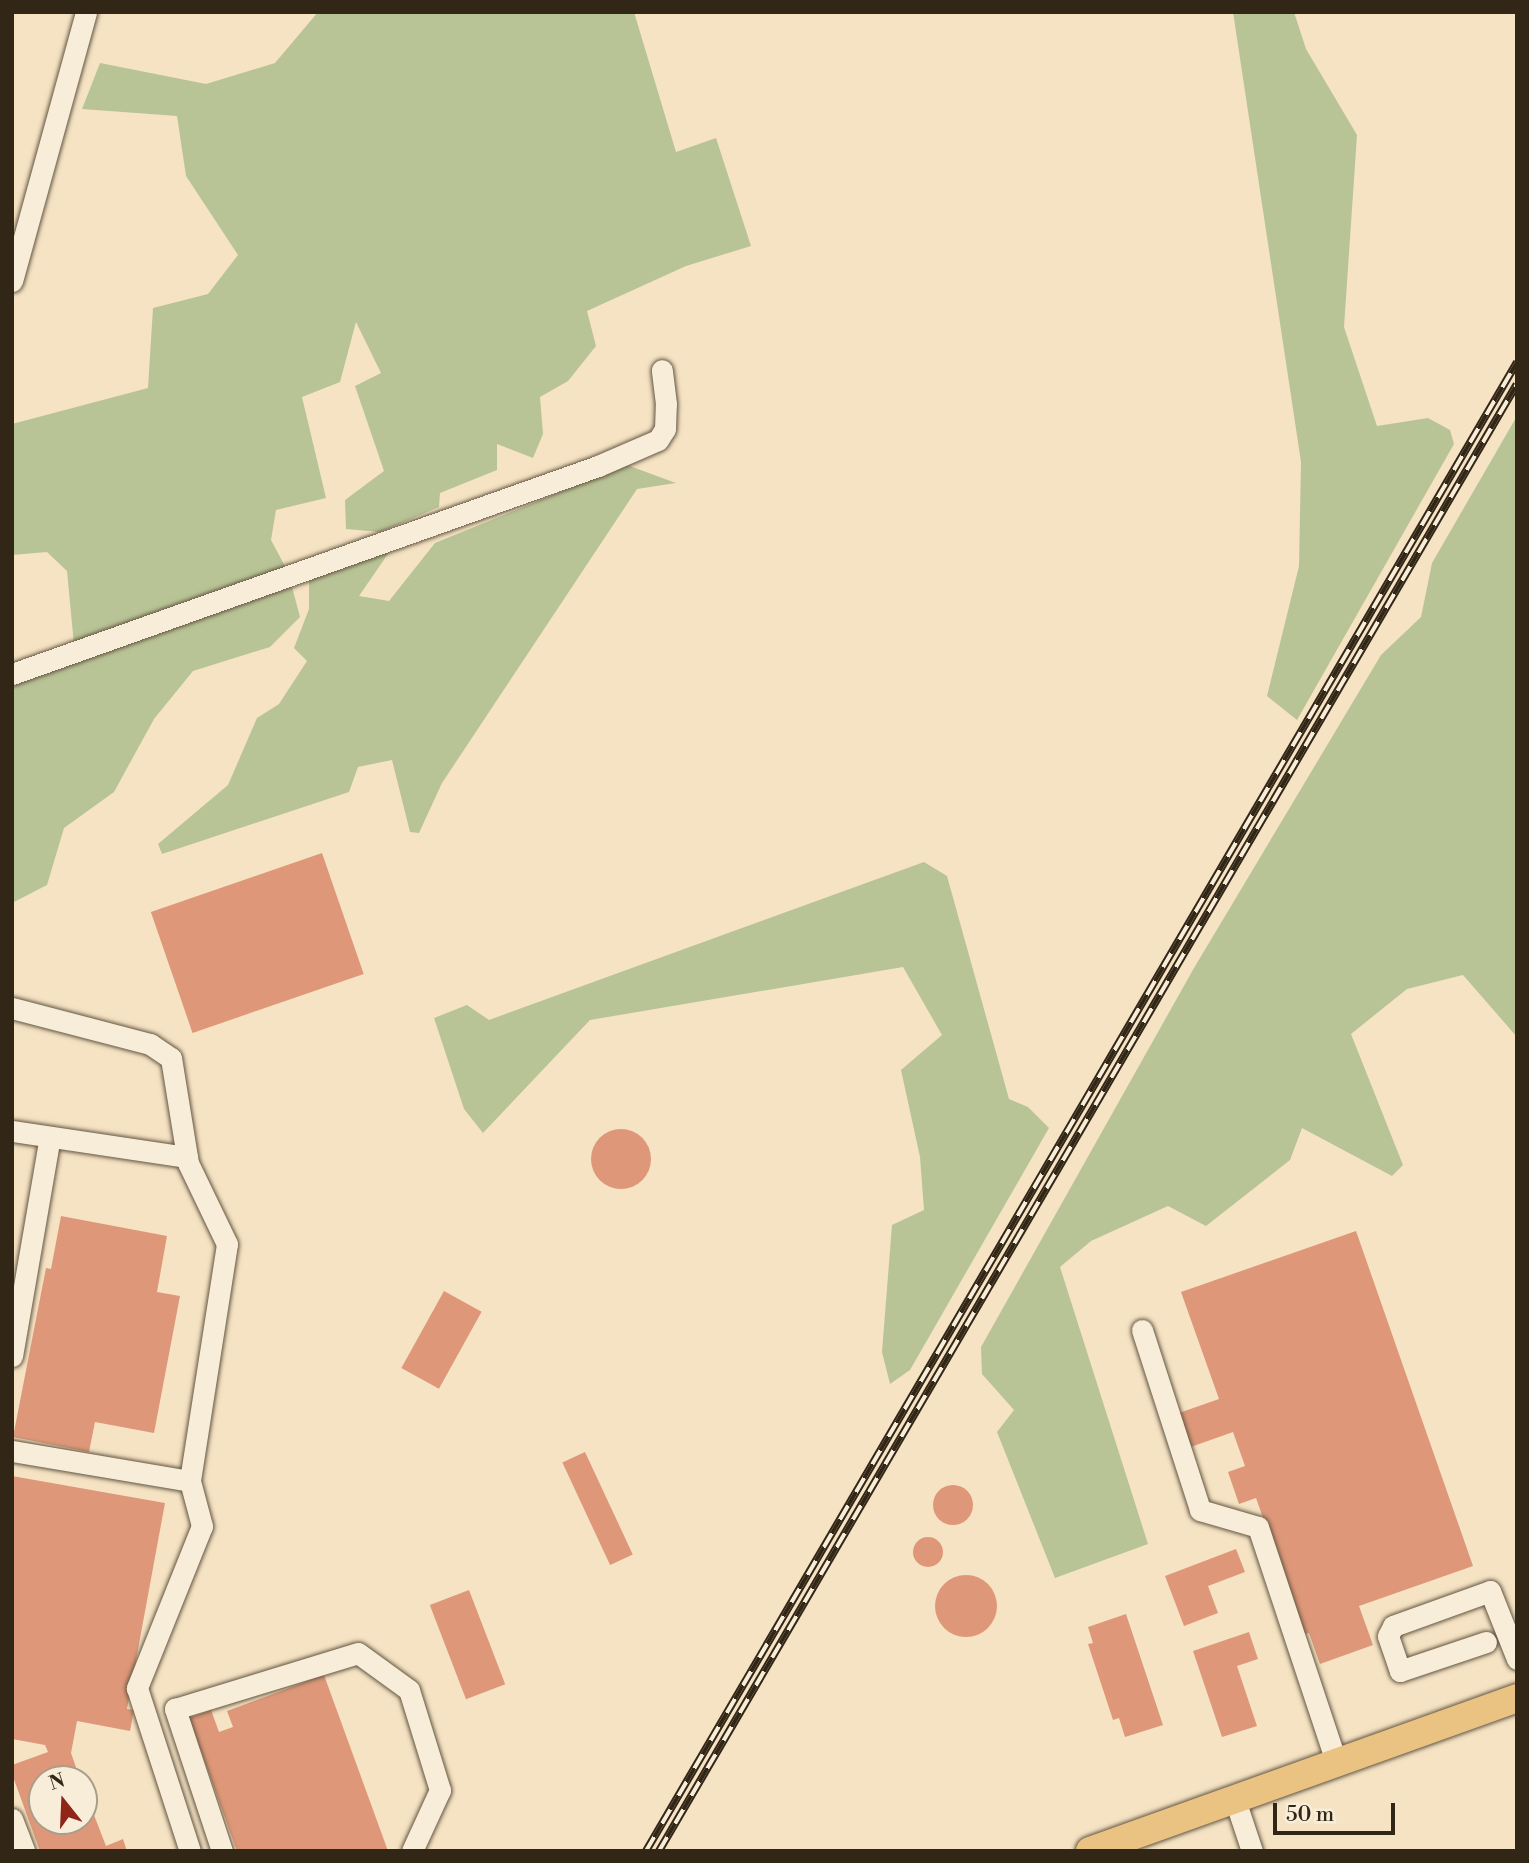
<!DOCTYPE html>
<style>
body{margin:0}
#map{position:relative;width:1529px;height:1863px;overflow:hidden;background:#f5e3c3;font-family:"Libre Bodoni",serif}
div>[style]{position:absolute}
[style*='--x']{left:calc(var(--x)*1px);top:calc(var(--y)*1px);width:calc(var(--w)*1px);rotate:calc(var(--a)*1deg)}
.green>*{inset:0;background:#b9c496}
.building>*{inset:0;background:#de9879;transform-origin:0 0}
.round{border-radius:50%}
.roads{filter:drop-shadow(0 0 2px #635542) drop-shadow(0 0 2px #635542)}
.minor>*{height:21px;margin:-10.5px;padding:0 10.5px;transform-origin:10.5px;border-radius:10.5px;background:#f8edd8}
.major>*{height:28px;margin:-14px;padding:0 14px;transform-origin:14px;border-radius:14px;background:#eac282}
.rail>*{height:8px;margin-top:-4px;transform-origin:0;background:repeating-linear-gradient(90deg,#f8edd8 0 16px,#322617 0 32px);box-sizing:border-box;border-block:2px solid #322617}
span{translate:-50% -50%;white-space:nowrap;text-align:center;line-height:1.15;-webkit-text-stroke:5px #f8edd8;paint-order:stroke}
.frame{position:absolute;inset:0;border:14px solid #322617;pointer-events:none}
.north{position:absolute;left:28px;top:1765px;width:70px;height:70px;box-sizing:border-box;background:#f8edd8;border:2px solid #a99d8b;border-radius:50%;rotate:342deg;font-size:19px;font-weight:700;line-height:28px;text-align:center;color:#322617}
.north::after{content:'';display:block;margin:auto;width:24px;height:32px;background:#8f2418;clip-path:polygon(50% 0,100% 100%,50% 72%,0 100%)}
.scale{position:absolute;left:1273px;top:1803px;width:122px;height:32px;box-sizing:border-box;border:4px solid #322617;border-top:0;padding-left:9px;font-size:21px;line-height:24px;white-space:nowrap;color:#322617;-webkit-text-stroke:5px #f8edd8;paint-order:stroke}
</style>
<div id="map">
<div class="green">
<i style="clip-path:polygon(318px 12px,634px 12px,676px 152px,716px 138px,751px 246px,686px 266px,587px 311px,596px 346px,568px 381px,540px 397px,543px 434px,533px 458px,497px 444px,497px 470px,440px 493px,439px 507px,380px 532px,346px 529px,345px 500px,384px 471px,355px 386px,381px 373px,356px 322px,340px 382px,302px 397px,326px 498px,276px 510px,271px 540px,286px 568px,74px 645px,67px 571px,47px 552px,12px 555px,12px 424px,148px 388px,153px 308px,208px 294px,238px 255px,186px 176px,177px 116px,82px 109px,100px 63px,206px 84px,275px 63px)"></i>
<i style="clip-path:polygon(1233px 12px,1294px 12px,1306px 49px,1357px 135px,1344px 327px,1377px 426px,1428px 418px,1450px 430px,1454px 444px,1297px 720px,1267px 696px,1299px 566px,1301px 462px)"></i>
<i style="clip-path:polygon(1517px 416px,1517px 1037px,1463px 975px,1407px 989px,1351px 1034px,1403px 1165px,1392px 1176px,1302px 1128px,1290px 1160px,1206px 1226px,1168px 1206px,1091px 1241px,1060px 1267px,1148px 1544px,1055px 1578px,997px 1432px,1014px 1410px,982px 1374px,981px 1347px,1194px 968px,1381px 655px,1421px 617px,1432px 563px)"></i>
<i style="clip-path:polygon(627px 465px,676px 483px,637px 489px,442px 783px,419px 833px,410px 832px,392px 760px,358px 767px,349px 792px,162px 854px,158px 844px,228px 785px,257px 718px,279px 704px,307px 661px,294px 648px,309px 609px,309px 577px,392px 548px,359px 596px,389px 601px,435px 543px)"></i>
<i style="clip-path:polygon(291px 583px,300px 617px,270px 647px,193px 671px,154px 719px,114px 792px,64px 828px,47px 885px,12px 903px,12px 685px)"></i>
<i style="clip-path:polygon(924px 862px,947px 876px,1009px 1099px,1028px 1107px,1049px 1128px,910px 1370px,890px 1384px,882px 1352px,892px 1225px,924px 1210px,920px 1157px,901px 1070px,942px 1035px,903px 967px,590px 1020px,483px 1133px,464px 1109px,434px 1018px,467px 1005px,489px 1020px)"></i>
</div>
<div class="building">
<i style="left:322px;top:853px;width:128px;height:181px;rotate:71deg"></i>
<i class="round" style="left:591px;top:1129px;width:60px;height:60px"></i>
<i style="clip-path:polygon(61px 1216px,167px 1236px,157px 1292px,180px 1296px,154px 1433px,95px 1422px,89px 1452px,13px 1437px,46px 1268px,51px 1269px)"></i>
<i style="clip-path:polygon(1356px 1231px,1473px 1566px,1359px 1606px,1373px 1645px,1320px 1664px,1309px 1633px,1304px 1634px,1256px 1498px,1239px 1504px,1228px 1472px,1245px 1466px,1233px 1432px,1188px 1448px,1176px 1414px,1219px 1399px,1181px 1292px)"></i>
<i style="left:444px;top:1291px;width:43px;height:88px;rotate:29deg"></i>
<i style="left:585px;top:1452px;width:113px;height:25px;rotate:65deg"></i>
<i style="clip-path:polygon(12px 1476px,165px 1503px,127px 1709px,134px 1710px,130px 1731px,77px 1721px,71px 1753px,80px 1779px,42px 1779px,42px 1821px,84px 1821px,84px 1789px,106px 1846px,123px 1839px,127px 1851px,40px 1851px,12px 1774px,12px 1765px,48px 1752px,45px 1745px,12px 1739px)"></i>
<i class="round" style="left:933px;top:1485px;width:40px;height:40px"></i>
<i class="round" style="left:913px;top:1537px;width:30px;height:30px"></i>
<i style="clip-path:polygon(1236px 1549px,1245px 1572px,1208px 1586px,1218px 1613px,1184px 1626px,1165px 1576px)"></i>
<i class="round" style="left:935px;top:1575px;width:62px;height:62px"></i>
<i style="left:469px;top:1590px;width:101px;height:42px;rotate:69deg"></i>
<i style="clip-path:polygon(1126px 1614px,1163px 1725px,1125px 1737px,1119px 1718px,1113px 1720px,1088px 1644px,1093px 1643px,1088px 1627px)"></i>
<i style="clip-path:polygon(1249px 1632px,1258px 1659px,1237px 1666px,1257px 1726px,1222px 1737px,1193px 1651px)"></i>
<i style="clip-path:polygon(324px 1675px,388px 1851px,237px 1851px,189px 1718px,211px 1710px,219px 1732px,233px 1727px,227px 1711px)"></i>
</div>
<div class="roads">
<div class="minor">
<i style="--x:12;--y:281;--w:279;--a:-74.6"></i>
<i style="--x:12;--y:674;--w:622;--a:-19.54"></i>
<i style="--x:598;--y:466;--w:65;--a:-23.4"></i>
<i style="--x:658;--y:440;--w:13;--a:-58"></i>
<i style="--x:665;--y:429;--w:25;--a:-88"></i>
<i style="--x:666;--y:404;--w:34;--a:-97"></i>
<i style="--x:12;--y:1008;--w:143;--a:14.6"></i>
<i style="--x:150;--y:1044;--w:25;--a:34"></i>
<i style="--x:171;--y:1058;--w:106;--a:80.8"></i>
<i style="--x:188;--y:1163;--w:90;--a:64.3"></i>
<i style="--x:227;--y:1244;--w:240;--a:98.9"></i>
<i style="--x:190;--y:1481;--w:181;--a:-170.4"></i>
<i style="--x:12;--y:1131;--w:177;--a:8.5"></i>
<i style="--x:1142;--y:1330;--w:189;--a:72.1"></i>
<i style="--x:1200;--y:1510;--w:60;--a:16.3"></i>
<i style="--x:1258;--y:1527;--w:250;--a:71.6"></i>
<i style="--x:12;--y:1356;--w:222;--a:-80.2"></i>
<i style="--x:190;--y:1481;--w:47;--a:75.1"></i>
<i style="--x:202;--y:1526;--w:175;--a:111.9"></i>
<i style="--x:137;--y:1688;--w:171;--a:72"></i>
<i style="--x:1486;--y:1642;--w:91;--a:161.4"></i>
<i style="--x:1400;--y:1671;--w:37;--a:-109"></i>
<i style="--x:1388;--y:1636;--w:11;--a:-63"></i>
<i style="--x:1393;--y:1626;--w:103;--a:-19.8"></i>
<i style="--x:1490;--y:1591;--w:73;--a:68.3"></i>
<i style="--x:1235;--y:1800;--w:54;--a:71.6"></i>
<i style="--x:12;--y:1819;--w:34;--a:69"></i>
<i style="--x:222;--y:1851;--w:150;--a:-108.3"></i>
<i style="--x:175;--y:1709;--w:191;--a:-17"></i>
<i style="--x:358;--y:1653;--w:63;--a:36"></i>
<i style="--x:409;--y:1690;--w:105;--a:72.8"></i>
<i style="--x:440;--y:1790;--w:67;--a:114.7"></i>
</div>
<div class="major">
<i style="--x:1090;--y:1851;--w:454;--a:-19.7"></i>
</div>
</div>
<div class="rail">
<i style="--x:646;--y:1851;--w:1725;--a:-59.67"></i>
<i style="--x:659;--y:1851;--w:1699;--a:-59.68"></i>
</div>
<div class="frame"></div>
<div class="north">N</div>
<div class="scale">50 m</div>
</div>
